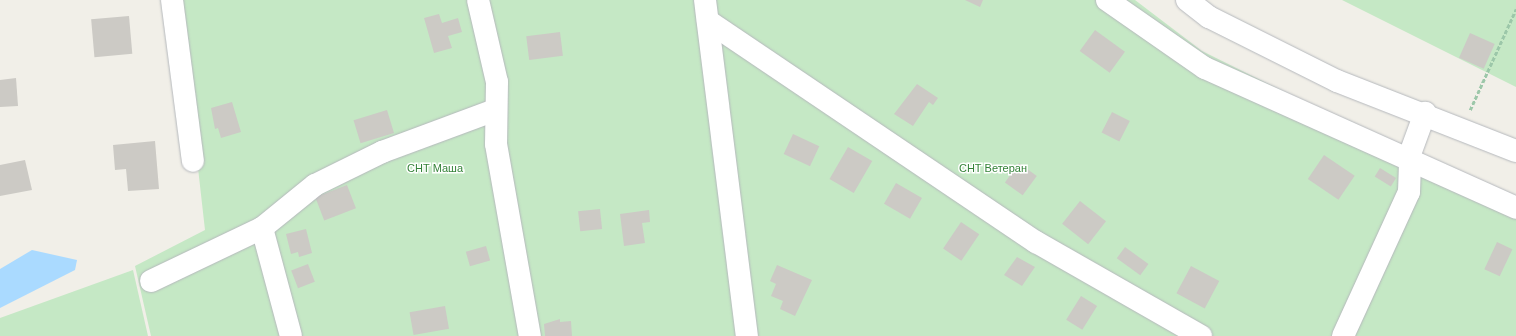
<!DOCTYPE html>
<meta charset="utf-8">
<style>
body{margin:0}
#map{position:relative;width:1516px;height:336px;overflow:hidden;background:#f1efe8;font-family:Arial,sans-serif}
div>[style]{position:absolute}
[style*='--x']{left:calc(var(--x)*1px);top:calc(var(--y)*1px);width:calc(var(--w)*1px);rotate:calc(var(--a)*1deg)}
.green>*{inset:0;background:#c5e8c5}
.water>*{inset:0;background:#aadaff}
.building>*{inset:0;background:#cccac5;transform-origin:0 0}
.path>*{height:2.5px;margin-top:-1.25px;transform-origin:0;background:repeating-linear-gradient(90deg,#9cc7a9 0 4px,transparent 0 6px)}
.roads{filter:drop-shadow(0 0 1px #b5b8bc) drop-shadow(0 0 1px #b5b8bc)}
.minor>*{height:22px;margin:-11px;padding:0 11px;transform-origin:11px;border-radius:11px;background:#fff}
span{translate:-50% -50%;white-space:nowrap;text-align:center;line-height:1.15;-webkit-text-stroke:3px #fff;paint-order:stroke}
.park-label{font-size:11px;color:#348238}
</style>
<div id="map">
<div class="green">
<i style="clip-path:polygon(179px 0,1135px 0,1202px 51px,1410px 154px,1516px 199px,1516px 336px,151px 336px,135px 266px,205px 230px)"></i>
<i style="clip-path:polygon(1342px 0,1516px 0,1516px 87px)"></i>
<i style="clip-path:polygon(133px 270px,148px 336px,0 336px,0 318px)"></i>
</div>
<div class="water">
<i style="clip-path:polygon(32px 250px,77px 260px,75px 270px,0 308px,0 269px)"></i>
</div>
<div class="building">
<i style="clip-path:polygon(965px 0,983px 0,980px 7px)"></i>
<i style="clip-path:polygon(439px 14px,442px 23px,458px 18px,462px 32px,448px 36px,452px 48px,434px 53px,424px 18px)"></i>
<i style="left:129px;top:16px;width:38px;height:38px;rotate:85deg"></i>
<i style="left:1095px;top:30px;width:37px;height:26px;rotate:36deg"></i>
<i style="left:560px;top:32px;width:24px;height:34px;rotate:83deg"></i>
<i style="left:1470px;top:33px;width:27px;height:27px;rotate:24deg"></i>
<i style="clip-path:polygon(16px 78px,18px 106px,0 107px,0 80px)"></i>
<i style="clip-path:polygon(917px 84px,938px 98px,933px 105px,929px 102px,913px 126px,894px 114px)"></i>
<i style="clip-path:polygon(232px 102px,241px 132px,221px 138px,218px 128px,215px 129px,211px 108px)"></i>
<i style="left:387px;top:110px;width:24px;height:35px;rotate:73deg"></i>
<i style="left:1112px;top:112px;width:20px;height:23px;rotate:27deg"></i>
<i style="left:793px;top:134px;width:29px;height:22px;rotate:25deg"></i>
<i style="clip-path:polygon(155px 141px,159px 189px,128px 191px,126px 169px,115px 170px,113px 145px)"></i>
<i style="left:848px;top:147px;width:28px;height:37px;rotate:30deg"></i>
<i style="left:1324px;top:155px;width:37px;height:29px;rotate:34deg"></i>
<i style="clip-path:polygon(25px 160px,32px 190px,0 196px,0 165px)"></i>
<i style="left:1019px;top:163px;width:22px;height:24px;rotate:36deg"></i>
<i style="left:1380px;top:168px;width:19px;height:10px;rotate:32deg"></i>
<i style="left:896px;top:183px;width:30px;height:24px;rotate:30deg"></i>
<i style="left:347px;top:185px;width:25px;height:34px;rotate:69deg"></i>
<i style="left:1080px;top:201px;width:33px;height:29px;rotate:38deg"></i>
<i style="left:600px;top:209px;width:20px;height:22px;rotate:84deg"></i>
<i style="clip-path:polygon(649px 210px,650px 222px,642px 223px,645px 243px,624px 246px,620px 214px)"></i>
<i style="left:961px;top:222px;width:22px;height:32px;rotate:34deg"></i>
<i style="clip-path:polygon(306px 229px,312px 253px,299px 257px,298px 252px,291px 254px,286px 234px)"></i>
<i style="left:1497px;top:242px;width:17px;height:30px;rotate:25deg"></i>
<i style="left:486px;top:246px;width:15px;height:21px;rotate:74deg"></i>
<i style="left:1125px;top:247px;width:29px;height:14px;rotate:36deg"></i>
<i style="clip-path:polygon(1017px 257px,1035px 267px,1022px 286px,1004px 275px)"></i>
<i style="left:308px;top:264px;width:19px;height:18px;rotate:69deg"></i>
<i style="clip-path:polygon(777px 265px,812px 280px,795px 316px,780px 309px,783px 301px,771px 296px,776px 284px,770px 281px)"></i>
<i style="left:1191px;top:266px;width:32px;height:31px;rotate:28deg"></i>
<i style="left:1081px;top:296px;width:19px;height:28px;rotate:32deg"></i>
<i style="left:445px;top:306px;width:23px;height:36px;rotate:80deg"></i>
<i style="clip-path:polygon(560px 319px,560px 322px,571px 321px,572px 336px,545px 336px,544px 324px)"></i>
</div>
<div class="path">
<i style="--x:1470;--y:110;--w:111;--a:-65.5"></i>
</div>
<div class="roads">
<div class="minor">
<i style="--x:172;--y:0;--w:162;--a:82.6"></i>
<i style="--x:478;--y:0;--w:84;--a:77"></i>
<i style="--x:497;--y:82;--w:62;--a:90.9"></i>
<i style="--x:496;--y:144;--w:195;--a:80"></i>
<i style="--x:705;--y:0;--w:339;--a:82.9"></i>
<i style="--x:1107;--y:0;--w:119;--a:34.8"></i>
<i style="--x:1205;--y:68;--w:341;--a:24.2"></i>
<i style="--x:1187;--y:0;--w:28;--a:38"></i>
<i style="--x:1209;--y:17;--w:143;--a:26.6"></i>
<i style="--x:1337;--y:81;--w:192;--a:21.4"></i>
<i style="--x:708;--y:21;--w:396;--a:34"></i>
<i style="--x:1036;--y:242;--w:190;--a:29.7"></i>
<i style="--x:262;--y:228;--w:112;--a:75"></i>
<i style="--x:151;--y:281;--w:123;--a:-25.5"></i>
<i style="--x:262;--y:228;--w:68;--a:-39.1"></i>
<i style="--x:315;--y:185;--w:75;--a:-26.2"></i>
<i style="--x:382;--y:152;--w:121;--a:-20.4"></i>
<i style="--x:1343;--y:336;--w:158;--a:-65.4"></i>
<i style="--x:1409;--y:192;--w:38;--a:-88"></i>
<i style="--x:1410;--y:154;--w:44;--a:-69.9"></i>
</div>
</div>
<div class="park-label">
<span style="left:435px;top:168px">СНТ Маша</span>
<span style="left:993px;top:168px">СНТ Ветеран</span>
</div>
</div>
